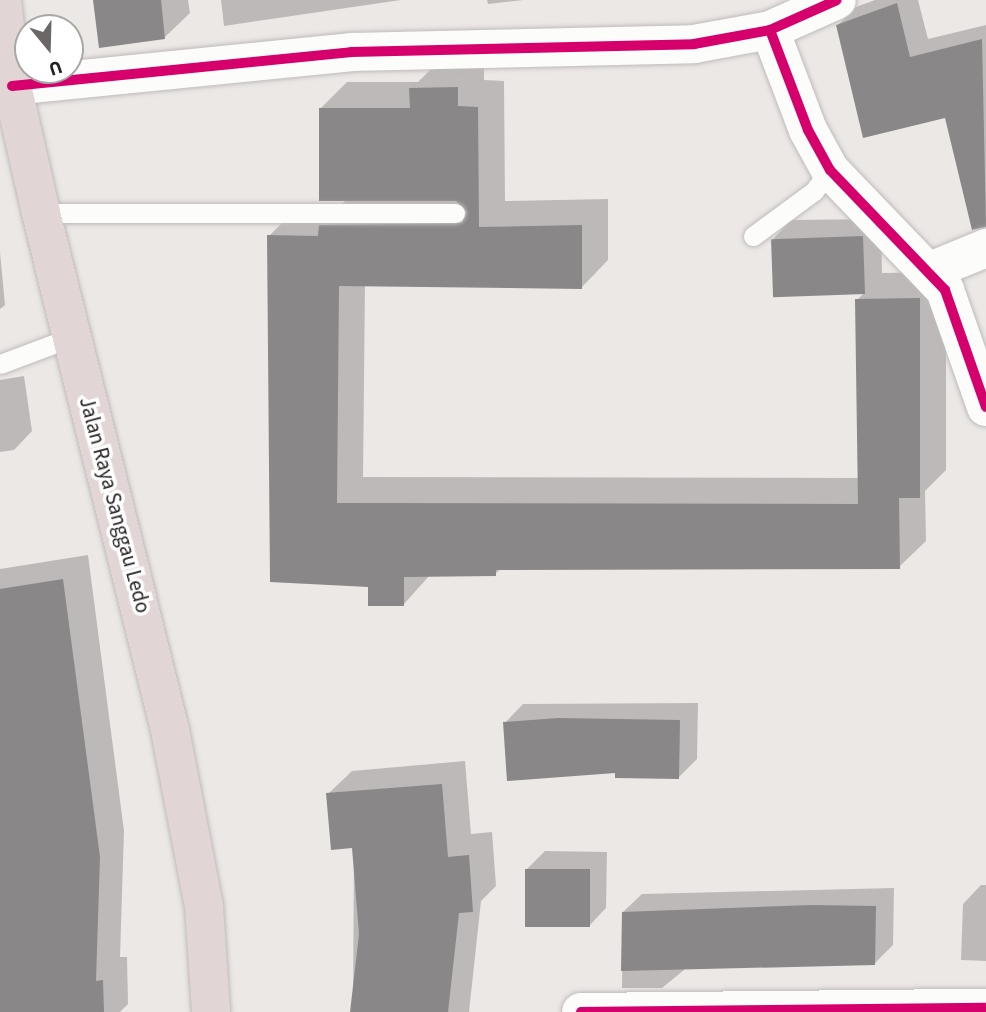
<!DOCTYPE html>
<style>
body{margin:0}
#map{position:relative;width:986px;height:1012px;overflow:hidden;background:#ece8e6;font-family:"Source Sans 3",sans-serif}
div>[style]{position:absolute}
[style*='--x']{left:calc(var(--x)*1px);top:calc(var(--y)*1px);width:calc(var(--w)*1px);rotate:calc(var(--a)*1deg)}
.shadow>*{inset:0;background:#0003}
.building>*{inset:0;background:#898787;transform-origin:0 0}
.roads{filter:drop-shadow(0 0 2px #bebbbb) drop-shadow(0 0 2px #bebbbb)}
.lane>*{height:19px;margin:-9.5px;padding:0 9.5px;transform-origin:9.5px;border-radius:9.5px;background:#fcfcfb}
.street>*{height:38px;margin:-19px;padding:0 19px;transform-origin:19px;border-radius:19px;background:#fcfcfb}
.highway>*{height:38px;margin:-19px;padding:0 19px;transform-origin:19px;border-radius:19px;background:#e2d5d5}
.cycleway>*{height:10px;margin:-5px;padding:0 5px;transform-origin:5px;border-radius:5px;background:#d6006c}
span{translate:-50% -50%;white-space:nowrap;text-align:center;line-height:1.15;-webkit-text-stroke:7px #fff;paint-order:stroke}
.street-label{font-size:21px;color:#242221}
.north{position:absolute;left:14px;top:14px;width:70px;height:70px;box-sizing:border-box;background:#fff;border:2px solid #a7a7a6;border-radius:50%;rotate:161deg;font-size:19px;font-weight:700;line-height:28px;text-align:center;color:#242221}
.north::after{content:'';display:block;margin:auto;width:24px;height:32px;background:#6a6766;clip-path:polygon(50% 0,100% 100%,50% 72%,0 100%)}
</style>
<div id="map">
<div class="shadow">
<i style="clip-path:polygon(95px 0,188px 0,190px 13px,165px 37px)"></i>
<i style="clip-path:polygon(221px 0,401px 0,224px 26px)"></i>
<i style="clip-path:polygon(487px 0,523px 0,488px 4px)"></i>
<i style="clip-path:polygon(875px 0,918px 0,928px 39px,986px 25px,986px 227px,946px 116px,838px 25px,856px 7px)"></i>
<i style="clip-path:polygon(484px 61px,484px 80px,504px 81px,505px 201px,608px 199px,608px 260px,582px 287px,365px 285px,363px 477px,859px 478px,857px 300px,864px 293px,773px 239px,791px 220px,881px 219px,882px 273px,946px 272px,946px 470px,925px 491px,926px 541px,899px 567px,502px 568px,495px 574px,430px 575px,404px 604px,369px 585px,271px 581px,269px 236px,296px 209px,336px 210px,347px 199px,321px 108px,347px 82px,418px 82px,438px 62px)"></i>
<i style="clip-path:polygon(0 252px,5px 305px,0 309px)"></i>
<i style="clip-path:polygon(24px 376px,32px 431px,14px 450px,0 452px,0 380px)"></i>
<i style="clip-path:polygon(88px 555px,124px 831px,120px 957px,127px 957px,128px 1004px,120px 1012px,0 1012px,0 569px)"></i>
<i style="clip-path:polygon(698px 703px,697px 759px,679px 777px,617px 771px,505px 723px,523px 704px)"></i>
<i style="clip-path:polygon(465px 761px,471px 834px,492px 832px,496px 886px,481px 901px,469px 1012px,353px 1012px,354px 846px,328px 794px,352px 771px)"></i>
<i style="clip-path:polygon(545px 851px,607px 852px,606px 908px,588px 927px,527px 869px)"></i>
<i style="clip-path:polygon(981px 885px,986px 885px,986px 961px,961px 960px,963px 904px)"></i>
<i style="clip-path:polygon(894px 888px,893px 945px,875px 963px,690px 965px,662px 988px,622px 988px,623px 912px,642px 894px)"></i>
</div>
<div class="building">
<i style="clip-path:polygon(93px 0,161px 0,165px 39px,99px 48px)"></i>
<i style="clip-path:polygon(897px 3px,910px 57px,982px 39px,986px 227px,972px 230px,945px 118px,863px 138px,836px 25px)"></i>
<i style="clip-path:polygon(458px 87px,458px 106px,478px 107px,479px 227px,582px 225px,582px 289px,339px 286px,337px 503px,858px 504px,855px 299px,920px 298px,920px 498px,899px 498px,900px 569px,496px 570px,496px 576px,404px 577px,404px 606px,368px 606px,368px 587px,270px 582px,267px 235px,318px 236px,319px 225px,462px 223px,467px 212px,456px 201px,319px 201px,319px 108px,410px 108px,409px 88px)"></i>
<i style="left:863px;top:236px;width:58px;height:92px;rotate:88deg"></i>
<i style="clip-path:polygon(63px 579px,100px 857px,96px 981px,103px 980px,104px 1012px,0 1012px,0 589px)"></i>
<i style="clip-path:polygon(558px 718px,680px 720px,679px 779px,615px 778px,615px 773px,507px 781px,503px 722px)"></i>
<i style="clip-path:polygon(442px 784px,448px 857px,469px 855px,473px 912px,459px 913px,448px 1012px,350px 1012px,359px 934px,352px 848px,331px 850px,326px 793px)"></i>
<i style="left:525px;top:869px;width:65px;height:58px"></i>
<i style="clip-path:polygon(812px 905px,876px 906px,875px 965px,621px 971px,622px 912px)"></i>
</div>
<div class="roads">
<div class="lane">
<i style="--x:41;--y:213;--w:414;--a:0"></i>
<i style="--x:753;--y:236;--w:76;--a:-36.4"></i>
<i style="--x:814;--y:191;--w:26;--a:-53"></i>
<i style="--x:0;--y:364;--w:77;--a:-20.6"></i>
</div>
<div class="street">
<i style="--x:770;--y:30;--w:107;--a:69.2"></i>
<i style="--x:808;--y:130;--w:46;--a:61.2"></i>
<i style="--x:830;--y:170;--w:166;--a:46.2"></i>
<i style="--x:945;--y:290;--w:124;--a:70.7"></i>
<i style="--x:12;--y:86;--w:341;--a:-5.7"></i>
<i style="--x:351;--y:52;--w:343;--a:-1.3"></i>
<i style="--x:694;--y:44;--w:77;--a:-10.4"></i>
<i style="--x:770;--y:30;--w:73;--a:-24.1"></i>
<i style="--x:930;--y:271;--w:61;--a:-22.3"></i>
<i style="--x:581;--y:1012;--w:404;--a:-0.6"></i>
</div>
<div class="highway">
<i style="--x:2;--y:0;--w:87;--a:83.4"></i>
<i style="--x:12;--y:86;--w:130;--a:77.1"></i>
<i style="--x:41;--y:213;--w:533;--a:75.99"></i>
<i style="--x:170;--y:730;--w:179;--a:79.1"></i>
<i style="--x:204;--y:906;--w:106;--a:86.2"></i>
</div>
</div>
<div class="cycleway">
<i style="--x:770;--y:30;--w:107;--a:69.2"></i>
<i style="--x:808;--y:130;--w:46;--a:61.2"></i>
<i style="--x:830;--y:170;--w:166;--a:46.2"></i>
<i style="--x:945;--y:290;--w:124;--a:70.7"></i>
<i style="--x:12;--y:86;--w:341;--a:-5.7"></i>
<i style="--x:351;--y:52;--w:343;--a:-1.3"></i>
<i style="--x:694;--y:44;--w:77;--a:-10.4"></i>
<i style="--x:770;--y:30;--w:73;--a:-24.1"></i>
<i style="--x:581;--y:1012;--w:404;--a:-0.6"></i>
</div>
<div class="street-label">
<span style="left:115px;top:505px;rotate:75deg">Jalan Raya Sanggau Ledo</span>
</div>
<div class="north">U</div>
</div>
